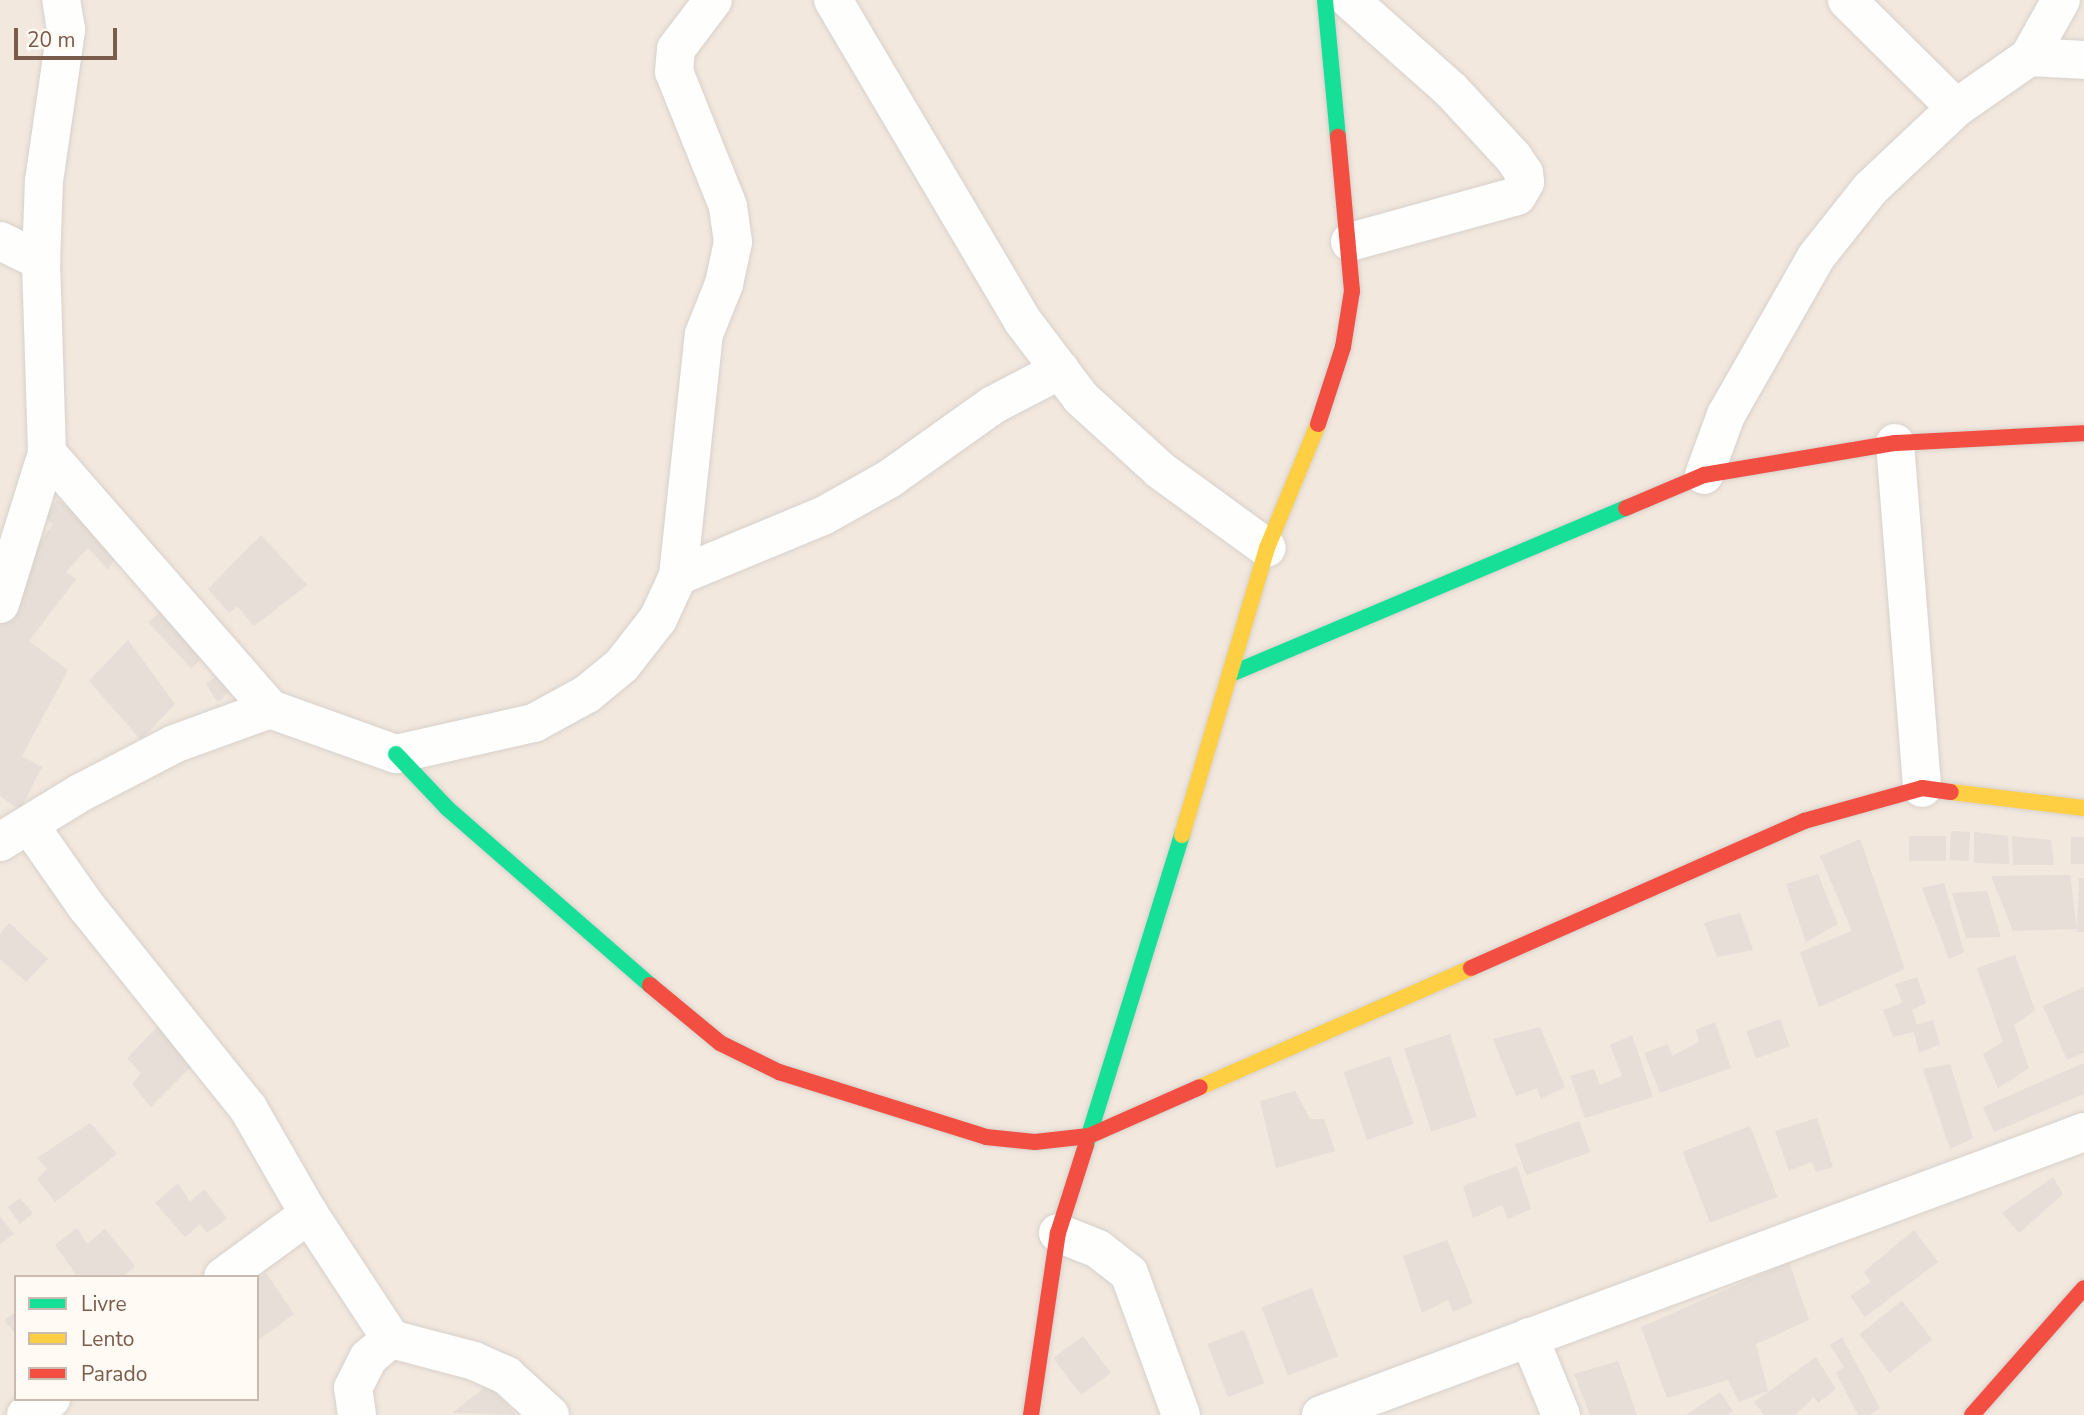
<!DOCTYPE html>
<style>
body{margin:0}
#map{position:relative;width:2084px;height:1415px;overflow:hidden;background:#f9f5f0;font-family:"Nunito Sans",sans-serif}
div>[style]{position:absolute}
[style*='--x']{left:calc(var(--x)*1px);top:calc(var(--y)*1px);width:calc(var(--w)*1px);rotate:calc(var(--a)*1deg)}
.residential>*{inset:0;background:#f2e8de}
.building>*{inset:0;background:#e6ded7;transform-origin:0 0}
.roads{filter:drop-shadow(0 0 2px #d7d1cb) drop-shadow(0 0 2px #d7d1cb)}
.street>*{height:38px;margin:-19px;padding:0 19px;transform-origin:19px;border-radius:19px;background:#fefefd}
.fast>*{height:16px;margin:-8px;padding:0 8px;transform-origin:8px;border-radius:8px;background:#16e098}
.slow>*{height:16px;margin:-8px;padding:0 8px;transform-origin:8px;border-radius:8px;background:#ffcf43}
.jam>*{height:16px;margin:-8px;padding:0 8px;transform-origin:8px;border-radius:8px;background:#f24e42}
span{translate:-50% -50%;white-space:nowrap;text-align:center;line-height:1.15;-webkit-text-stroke:5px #fffaf3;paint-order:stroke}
.legend{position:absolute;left:14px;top:1275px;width:245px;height:126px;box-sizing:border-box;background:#fffaf3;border:2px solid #cabbb1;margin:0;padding:9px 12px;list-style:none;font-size:21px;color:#7a5c4d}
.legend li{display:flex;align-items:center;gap:14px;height:35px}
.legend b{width:35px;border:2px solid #cabbb1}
.scale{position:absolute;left:14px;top:28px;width:103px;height:32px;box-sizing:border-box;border:4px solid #7a5c4d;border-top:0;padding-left:9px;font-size:21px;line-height:24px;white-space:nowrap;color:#7a5c4d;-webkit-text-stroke:5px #fffaf3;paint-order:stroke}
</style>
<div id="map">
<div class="residential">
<i style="clip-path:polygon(evenodd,0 0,2084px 0,2084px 1415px,0 1415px,0 0,16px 1277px,257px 1277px,257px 1399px,16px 1399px,16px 1277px)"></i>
</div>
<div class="building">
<i style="clip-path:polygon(57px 500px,87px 516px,119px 551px,108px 570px,88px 548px,66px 572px,76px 579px,29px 641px,68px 670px,22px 756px,42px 767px,20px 810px,0 796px,0 627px,28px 558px,53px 524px,44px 517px)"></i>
<i style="clip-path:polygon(261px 535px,307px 585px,254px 626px,237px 606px,229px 613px,208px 589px)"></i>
<i style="left:166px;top:606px;width:63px;height:24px;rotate:47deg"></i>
<i style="clip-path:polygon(128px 640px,175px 704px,141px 740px,89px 681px)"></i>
<i style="clip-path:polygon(219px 673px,233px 689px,218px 702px,206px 684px)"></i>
<i style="left:1951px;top:831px;width:19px;height:29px;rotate:3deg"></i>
<i style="clip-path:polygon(1974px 832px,2008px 836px,2009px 864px,1974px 863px)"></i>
<i style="left:1909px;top:836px;width:37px;height:25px"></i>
<i style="clip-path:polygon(2012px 836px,2051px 840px,2054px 865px,2013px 865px)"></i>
<i style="left:2071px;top:837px;width:13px;height:27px"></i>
<i style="clip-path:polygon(1860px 839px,1905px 969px,1819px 1007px,1800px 952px,1852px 931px,1820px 856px)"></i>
<i style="clip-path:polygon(1818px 874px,1838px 924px,1806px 942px,1786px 884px)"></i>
<i style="clip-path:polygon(2070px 875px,2077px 929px,2013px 931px,1991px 876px)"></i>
<i style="clip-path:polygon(2079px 878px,2084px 878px,2084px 932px,2077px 932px)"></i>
<i style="clip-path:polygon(1944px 883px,1964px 952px,1949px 959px,1922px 888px)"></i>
<i style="clip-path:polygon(1987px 891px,2001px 937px,1966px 938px,1952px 893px)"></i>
<i style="clip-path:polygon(1740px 913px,1753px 950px,1717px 957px,1704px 923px)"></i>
<i style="clip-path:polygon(9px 923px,48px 959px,26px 982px,0 959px,0 934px)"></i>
<i style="clip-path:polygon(2015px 955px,2035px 1010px,2014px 1025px,2029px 1068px,1998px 1088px,1983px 1054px,2003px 1042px,1977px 968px)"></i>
<i style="clip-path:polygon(1917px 977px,1926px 1003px,1912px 1010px,1917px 1025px,1933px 1020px,1940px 1044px,1919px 1053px,1914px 1032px,1893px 1037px,1883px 1010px,1902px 1003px,1895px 984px)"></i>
<i style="clip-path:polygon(2084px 987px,2084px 1053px,2067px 1060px,2043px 1006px)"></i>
<i style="left:1780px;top:1019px;width:29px;height:36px;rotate:70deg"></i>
<i style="clip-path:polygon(1715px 1022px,1731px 1068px,1660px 1093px,1644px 1053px,1668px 1044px,1672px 1056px,1699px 1042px,1696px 1030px)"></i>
<i style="clip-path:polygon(159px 1025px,195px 1063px,151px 1107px,132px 1084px,141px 1073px,127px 1058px)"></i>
<i style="clip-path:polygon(1540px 1027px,1565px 1087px,1541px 1099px,1537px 1088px,1516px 1096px,1493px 1039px)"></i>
<i style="left:1450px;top:1034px;width:87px;height:48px;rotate:72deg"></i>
<i style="clip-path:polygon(1632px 1035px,1653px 1097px,1585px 1118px,1570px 1076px,1594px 1069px,1600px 1085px,1622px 1076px,1610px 1045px)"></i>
<i style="left:1390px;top:1056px;width:72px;height:49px;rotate:71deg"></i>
<i style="clip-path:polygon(2084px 1063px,2084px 1094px,1994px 1132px,1983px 1107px)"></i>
<i style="clip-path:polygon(1950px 1064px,1973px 1138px,1950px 1149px,1923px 1069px)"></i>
<i style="clip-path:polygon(1295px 1091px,1310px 1119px,1324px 1119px,1335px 1151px,1276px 1168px,1260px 1101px)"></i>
<i style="clip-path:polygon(1817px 1118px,1833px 1167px,1816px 1172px,1812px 1162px,1789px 1171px,1775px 1131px)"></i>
<i style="left:1579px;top:1121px;width:33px;height:68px;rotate:70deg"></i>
<i style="clip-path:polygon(90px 1123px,117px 1154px,55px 1202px,37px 1179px,47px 1169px,37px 1158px)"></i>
<i style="left:1750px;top:1126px;width:76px;height:72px;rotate:69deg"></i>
<i style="clip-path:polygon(1517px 1166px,1531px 1209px,1508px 1219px,1502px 1205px,1473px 1218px,1463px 1186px)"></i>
<i style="clip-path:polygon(2053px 1177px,2063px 1194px,2019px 1233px,2002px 1213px)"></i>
<i style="clip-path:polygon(178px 1183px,190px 1202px,204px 1189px,227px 1218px,207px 1233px,200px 1224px,185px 1237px,155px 1203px)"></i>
<i style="clip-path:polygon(20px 1198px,33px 1213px,20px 1224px,8px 1207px)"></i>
<i style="clip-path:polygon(0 1216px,14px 1234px,0 1244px)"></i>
<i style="clip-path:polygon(77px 1228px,87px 1244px,105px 1229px,135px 1266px,123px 1277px,78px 1277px,55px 1245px)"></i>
<i style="clip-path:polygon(1914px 1230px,1938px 1262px,1865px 1317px,1850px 1296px,1871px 1282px,1864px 1272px)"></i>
<i style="clip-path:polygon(1447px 1240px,1473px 1303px,1453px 1312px,1448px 1300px,1422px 1313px,1403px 1256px)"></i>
<i style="clip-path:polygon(1789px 1262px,1809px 1320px,1756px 1344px,1768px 1391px,1739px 1402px,1728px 1380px,1667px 1398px,1641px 1327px)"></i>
<i style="clip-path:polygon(266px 1273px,294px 1314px,257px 1341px,257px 1279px)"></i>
<i style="left:1312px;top:1288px;width:73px;height:54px;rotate:69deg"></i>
<i style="left:1902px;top:1301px;width:49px;height:54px;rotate:52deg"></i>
<i style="clip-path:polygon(16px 1311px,16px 1334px,4px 1321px)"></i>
<i style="left:1244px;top:1330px;width:57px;height:39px;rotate:69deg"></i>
<i style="left:1083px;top:1336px;width:46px;height:37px;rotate:53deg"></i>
<i style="clip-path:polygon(1842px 1337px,1880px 1408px,1870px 1415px,1858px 1415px,1836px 1373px,1844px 1367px,1830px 1345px)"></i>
<i style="clip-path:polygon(1816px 1357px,1836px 1389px,1818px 1403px,1814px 1397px,1795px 1415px,1764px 1415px,1754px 1402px)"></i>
<i style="clip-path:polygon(1618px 1361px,1637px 1415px,1590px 1415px,1574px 1374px)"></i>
<i style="clip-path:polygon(489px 1384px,516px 1415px,452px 1413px)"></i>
<i style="clip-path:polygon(1720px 1392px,1733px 1411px,1727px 1415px,1686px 1415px)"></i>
</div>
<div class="roads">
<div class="street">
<i style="--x:833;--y:0;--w:372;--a:59.4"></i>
<i style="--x:1022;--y:320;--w:98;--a:52.9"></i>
<i style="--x:1081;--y:398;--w:107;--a:42.3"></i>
<i style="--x:1160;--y:470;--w:132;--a:36.1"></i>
<i style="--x:1847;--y:0;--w:153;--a:44.7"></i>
<i style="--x:2029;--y:57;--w:55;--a:3.1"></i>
<i style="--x:0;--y:241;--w:46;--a:26"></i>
<i style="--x:1350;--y:242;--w:173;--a:-15.4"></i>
<i style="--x:1517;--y:196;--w:16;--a:-60"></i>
<i style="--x:1525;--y:182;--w:9;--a:-96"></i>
<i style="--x:1524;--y:173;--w:18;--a:-124"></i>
<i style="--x:1514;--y:158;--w:93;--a:-132.8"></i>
<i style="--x:1451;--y:90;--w:135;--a:-138.3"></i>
<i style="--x:1895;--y:443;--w:346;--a:85.5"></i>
<i style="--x:47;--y:453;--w:340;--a:48.9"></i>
<i style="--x:270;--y:709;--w:134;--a:19.7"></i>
<i style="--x:396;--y:754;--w:141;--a:-12.7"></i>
<i style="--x:534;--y:723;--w:60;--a:-28.7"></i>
<i style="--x:587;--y:694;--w:45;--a:-39.6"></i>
<i style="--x:622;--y:665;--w:58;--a:-52"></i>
<i style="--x:658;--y:619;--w:47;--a:-65.1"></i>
<i style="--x:678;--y:576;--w:243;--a:-83.9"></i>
<i style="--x:704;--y:334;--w:54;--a:-68.2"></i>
<i style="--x:724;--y:284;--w:43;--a:-77.9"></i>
<i style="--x:733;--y:242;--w:36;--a:-98"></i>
<i style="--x:728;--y:206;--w:144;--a:-111.9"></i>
<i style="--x:674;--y:72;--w:23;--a:-85"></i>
<i style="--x:676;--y:49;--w:61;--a:-52.9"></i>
<i style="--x:1704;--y:475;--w:64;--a:-69.9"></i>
<i style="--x:1726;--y:415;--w:182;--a:-60.3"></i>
<i style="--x:1816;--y:257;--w:87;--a:-51.5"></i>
<i style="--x:1870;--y:189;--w:118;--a:-43.3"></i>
<i style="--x:1956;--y:108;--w:89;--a:-34.9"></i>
<i style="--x:2029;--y:57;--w:65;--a:-60.7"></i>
<i style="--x:678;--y:576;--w:157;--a:-22.5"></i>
<i style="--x:823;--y:516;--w:76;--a:-29.3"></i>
<i style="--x:889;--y:479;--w:128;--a:-35.4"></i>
<i style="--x:993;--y:405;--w:76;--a:-27.6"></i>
<i style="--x:0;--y:604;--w:158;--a:-72.7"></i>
<i style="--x:47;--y:453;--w:192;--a:-91.8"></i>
<i style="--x:41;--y:261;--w:80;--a:-87.9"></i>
<i style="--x:44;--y:181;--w:153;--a:-81.7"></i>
<i style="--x:66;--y:30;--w:30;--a:-99"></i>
<i style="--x:30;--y:826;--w:98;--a:55"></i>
<i style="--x:86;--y:906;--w:259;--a:51.3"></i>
<i style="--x:248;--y:1108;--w:122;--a:60.1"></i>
<i style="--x:309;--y:1214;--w:149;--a:56.7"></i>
<i style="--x:391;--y:1339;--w:86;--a:14.8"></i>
<i style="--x:474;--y:1361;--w:36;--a:24"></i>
<i style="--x:507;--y:1376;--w:58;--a:42.2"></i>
<i style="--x:0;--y:842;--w:94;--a:-31.5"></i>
<i style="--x:80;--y:793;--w:106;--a:-27.5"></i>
<i style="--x:174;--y:744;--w:102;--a:-20"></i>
<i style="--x:1058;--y:1233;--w:43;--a:21.8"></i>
<i style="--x:1098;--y:1249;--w:39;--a:38"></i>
<i style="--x:1129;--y:1273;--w:151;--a:69.9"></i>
<i style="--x:223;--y:1277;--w:107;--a:-36.2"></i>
<i style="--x:1529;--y:1337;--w:84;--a:67.7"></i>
<i style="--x:26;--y:1415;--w:30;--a:-33"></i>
<i style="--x:357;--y:1415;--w:27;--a:-98"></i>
<i style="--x:353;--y:1388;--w:34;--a:-63"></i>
<i style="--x:368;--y:1358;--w:30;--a:-40"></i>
<i style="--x:1321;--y:1415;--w:814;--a:-20.35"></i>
</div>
<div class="fast">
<i style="--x:1325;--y:0;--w:138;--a:84.6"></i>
<i style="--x:1233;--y:673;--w:426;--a:-22.8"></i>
<i style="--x:396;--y:754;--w:74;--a:46.6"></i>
<i style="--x:447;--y:808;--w:269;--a:41.1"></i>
<i style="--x:1086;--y:1145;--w:325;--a:-72.8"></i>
</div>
<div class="slow">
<i style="--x:1951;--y:792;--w:134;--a:6.9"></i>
<i style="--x:1182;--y:835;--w:299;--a:-73.5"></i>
<i style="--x:1267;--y:548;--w:134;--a:-67.6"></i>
<i style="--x:1200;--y:1087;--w:296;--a:-23.7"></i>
</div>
<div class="jam">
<i style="--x:1318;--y:424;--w:81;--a:-72"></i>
<i style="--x:1343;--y:347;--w:57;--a:-80.9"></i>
<i style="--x:1352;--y:291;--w:155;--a:-95.2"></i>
<i style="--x:1626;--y:508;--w:85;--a:-22.9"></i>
<i style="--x:1704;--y:475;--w:194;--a:-9.5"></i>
<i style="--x:1895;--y:443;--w:189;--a:-3"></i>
<i style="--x:1471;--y:968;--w:364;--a:-23.8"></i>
<i style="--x:1804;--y:821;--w:123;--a:-15.6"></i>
<i style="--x:1922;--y:788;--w:29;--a:8"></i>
<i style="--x:650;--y:985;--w:91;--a:39.6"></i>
<i style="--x:720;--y:1043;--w:66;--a:26.2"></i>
<i style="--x:779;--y:1072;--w:217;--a:17.4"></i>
<i style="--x:986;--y:1137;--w:49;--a:5.8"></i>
<i style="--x:1035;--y:1142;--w:54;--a:-6.3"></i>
<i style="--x:1089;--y:1136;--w:121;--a:-23.8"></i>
<i style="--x:1031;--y:1415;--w:184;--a:-81.6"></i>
<i style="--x:1058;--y:1233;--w:92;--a:-72.3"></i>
<i style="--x:1972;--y:1415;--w:169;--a:-48.6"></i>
</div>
</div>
<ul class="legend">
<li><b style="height:9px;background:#16e098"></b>Livre</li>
<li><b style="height:9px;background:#ffcf43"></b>Lento</li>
<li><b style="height:9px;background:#f24e42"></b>Parado</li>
</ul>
<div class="scale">20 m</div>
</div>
